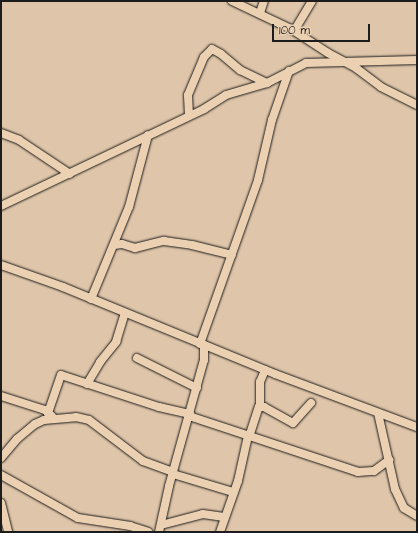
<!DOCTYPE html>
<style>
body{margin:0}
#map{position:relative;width:418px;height:533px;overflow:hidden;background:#dfc5a9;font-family:"Architects Daughter",sans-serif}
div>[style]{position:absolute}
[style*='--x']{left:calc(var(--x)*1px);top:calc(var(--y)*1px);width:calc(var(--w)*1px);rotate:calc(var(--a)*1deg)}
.roads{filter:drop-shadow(0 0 1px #1c1c1c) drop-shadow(0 0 1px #1c1c1c)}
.street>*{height:8px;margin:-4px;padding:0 4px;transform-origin:4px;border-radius:4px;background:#ebd0b2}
span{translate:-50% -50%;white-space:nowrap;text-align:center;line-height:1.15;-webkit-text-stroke:4px #ebd0b2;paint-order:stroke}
.frame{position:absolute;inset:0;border:2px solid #1c1c1c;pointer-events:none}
.scale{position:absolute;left:272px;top:24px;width:98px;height:18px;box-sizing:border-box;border:2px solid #1c1c1c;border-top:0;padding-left:5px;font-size:12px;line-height:14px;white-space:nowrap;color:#1c1c1c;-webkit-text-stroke:3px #ebd0b2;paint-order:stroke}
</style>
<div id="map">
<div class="roads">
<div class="street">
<i style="--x:232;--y:1;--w:65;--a:25.4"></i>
<i style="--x:291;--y:29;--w:44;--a:33"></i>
<i style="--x:328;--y:53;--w:32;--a:28"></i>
<i style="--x:356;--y:68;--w:31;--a:37"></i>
<i style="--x:381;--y:87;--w:40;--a:26.6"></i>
<i style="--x:260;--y:13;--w:13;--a:-72"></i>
<i style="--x:294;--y:31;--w:35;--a:-59"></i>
<i style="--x:189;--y:115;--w:20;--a:-93"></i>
<i style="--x:188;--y:95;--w:41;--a:-67.2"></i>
<i style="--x:204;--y:57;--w:11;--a:-45"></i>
<i style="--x:212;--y:49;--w:10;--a:29"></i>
<i style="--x:221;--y:54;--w:25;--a:40"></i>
<i style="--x:240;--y:70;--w:30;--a:26"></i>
<i style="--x:1;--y:133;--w:19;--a:21"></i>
<i style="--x:19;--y:140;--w:61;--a:33.7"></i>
<i style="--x:1;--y:206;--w:225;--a:-25.5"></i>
<i style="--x:204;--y:109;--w:26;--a:-32"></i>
<i style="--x:226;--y:95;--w:43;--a:-16.3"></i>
<i style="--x:267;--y:83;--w:44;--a:-27.1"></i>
<i style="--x:306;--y:63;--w:111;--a:-1.5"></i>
<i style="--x:114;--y:245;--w:8;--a:-7"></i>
<i style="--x:122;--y:244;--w:14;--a:17"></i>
<i style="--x:135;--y:248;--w:30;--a:-14"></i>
<i style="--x:164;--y:241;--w:28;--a:8"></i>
<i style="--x:192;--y:245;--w:41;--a:14"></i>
<i style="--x:1;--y:265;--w:66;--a:19.5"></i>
<i style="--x:63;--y:287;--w:229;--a:22.3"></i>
<i style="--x:275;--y:374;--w:152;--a:20.5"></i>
<i style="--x:91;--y:299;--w:100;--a:-67.6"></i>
<i style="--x:129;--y:207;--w:74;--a:-75.2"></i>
<i style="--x:200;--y:344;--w:174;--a:-70.5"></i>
<i style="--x:258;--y:180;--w:62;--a:-76.9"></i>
<i style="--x:272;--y:120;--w:52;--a:-70.9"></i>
<i style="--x:137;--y:358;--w:67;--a:26.6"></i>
<i style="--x:87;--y:384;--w:26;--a:-59"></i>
<i style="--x:100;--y:362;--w:26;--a:-51"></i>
<i style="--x:116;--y:342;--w:30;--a:-73"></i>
<i style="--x:1;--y:396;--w:46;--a:17.7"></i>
<i style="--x:45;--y:410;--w:9;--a:41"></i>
<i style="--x:260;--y:407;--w:25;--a:-90"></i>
<i style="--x:260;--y:382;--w:13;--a:-67"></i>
<i style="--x:48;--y:413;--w:40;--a:-71.1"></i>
<i style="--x:61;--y:375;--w:103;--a:18.1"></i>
<i style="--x:159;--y:407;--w:32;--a:13"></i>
<i style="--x:378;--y:413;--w:78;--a:77.4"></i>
<i style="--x:395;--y:489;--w:21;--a:65"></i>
<i style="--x:404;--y:508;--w:15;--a:32"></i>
<i style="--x:189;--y:416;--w:178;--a:18.3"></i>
<i style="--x:358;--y:472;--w:16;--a:-4"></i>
<i style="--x:374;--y:471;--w:19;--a:-36"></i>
<i style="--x:249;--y:437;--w:32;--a:-72"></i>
<i style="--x:259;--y:407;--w:5;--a:0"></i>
<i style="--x:264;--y:407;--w:33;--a:29"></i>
<i style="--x:293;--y:423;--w:27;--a:-48"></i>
<i style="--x:1;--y:458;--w:25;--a:-50"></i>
<i style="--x:17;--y:439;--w:23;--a:-40"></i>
<i style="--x:35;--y:424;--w:10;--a:-24"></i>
<i style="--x:44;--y:420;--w:32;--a:-5"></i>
<i style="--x:76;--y:417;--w:13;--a:13"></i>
<i style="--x:89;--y:420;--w:68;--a:37.2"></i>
<i style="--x:143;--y:461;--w:32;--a:20"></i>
<i style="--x:173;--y:474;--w:63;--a:16.7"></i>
<i style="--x:1;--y:475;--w:88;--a:29.2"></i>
<i style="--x:78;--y:518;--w:53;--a:8.7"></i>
<i style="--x:130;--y:526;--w:19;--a:18"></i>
<i style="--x:1;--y:503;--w:30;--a:76"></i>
<i style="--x:161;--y:525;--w:43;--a:-14.7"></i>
<i style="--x:203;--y:514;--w:21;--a:8"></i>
<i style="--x:159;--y:532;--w:47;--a:-77.7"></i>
<i style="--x:169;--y:486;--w:131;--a:-74.5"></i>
<i style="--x:204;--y:360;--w:15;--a:-90"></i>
<i style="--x:220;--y:532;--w:54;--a:-70.6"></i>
<i style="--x:238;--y:481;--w:46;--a:-77.5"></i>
</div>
</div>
<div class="frame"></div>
<div class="scale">100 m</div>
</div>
